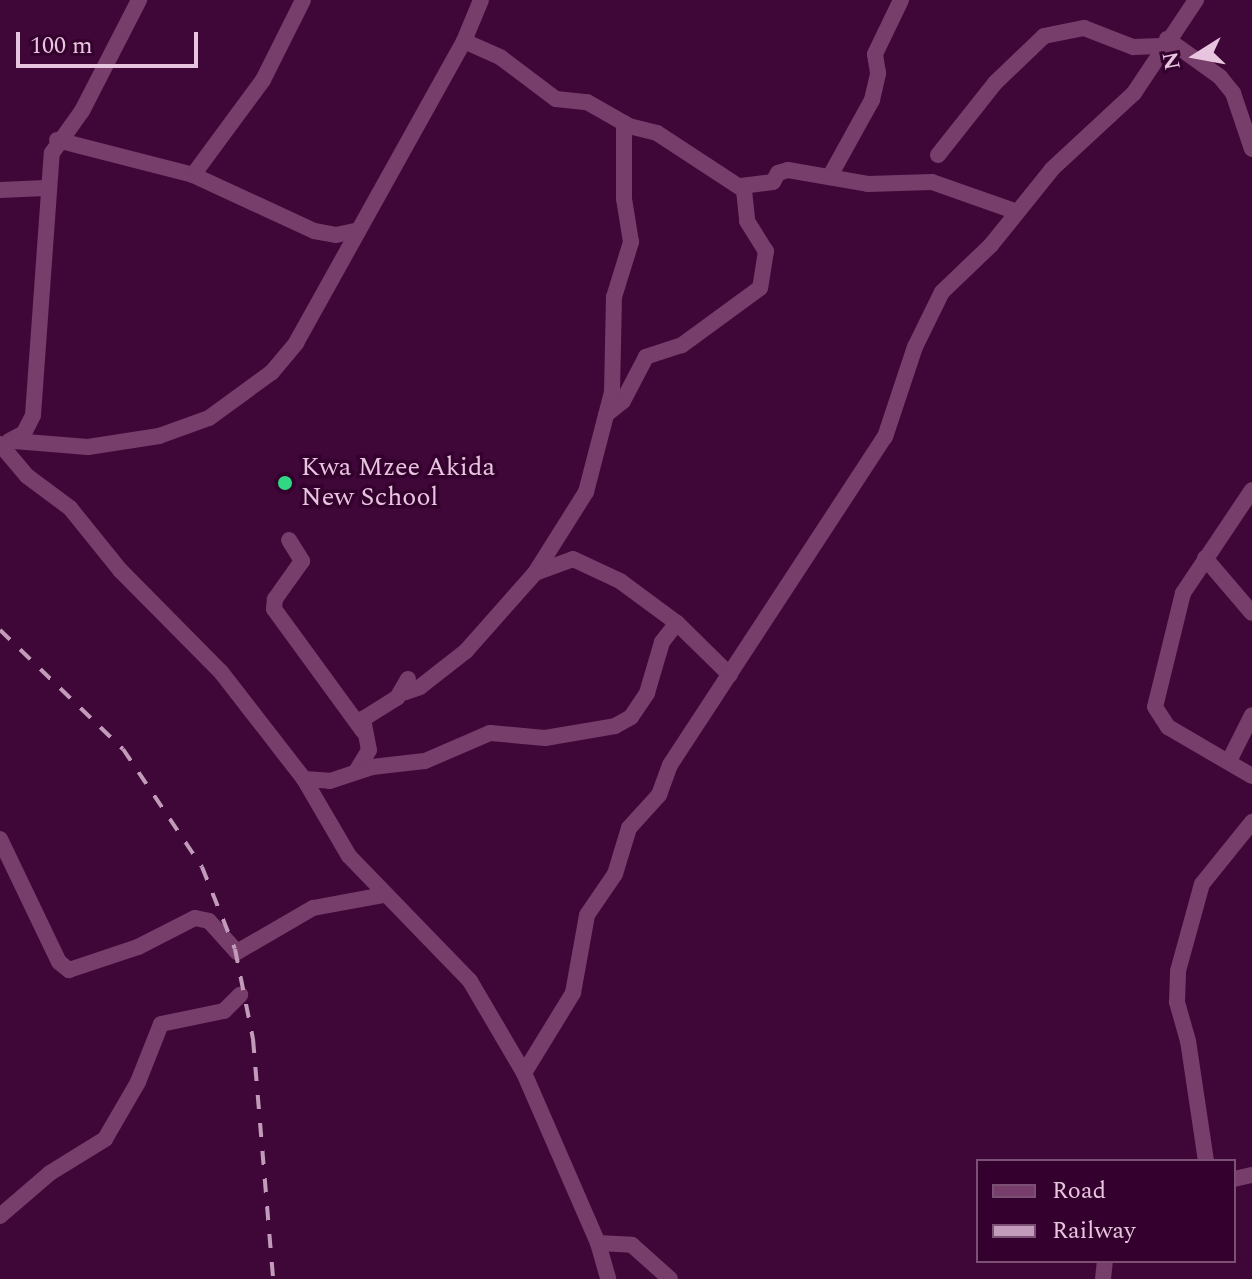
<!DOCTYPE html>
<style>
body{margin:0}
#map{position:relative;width:1252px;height:1279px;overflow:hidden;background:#3f0737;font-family:Spectral,serif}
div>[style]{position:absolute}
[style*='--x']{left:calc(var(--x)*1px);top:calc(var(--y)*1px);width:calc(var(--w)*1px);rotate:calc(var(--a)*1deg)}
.minor>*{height:16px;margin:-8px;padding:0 8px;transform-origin:8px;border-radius:8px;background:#773d6b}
.rail>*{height:4px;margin-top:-2px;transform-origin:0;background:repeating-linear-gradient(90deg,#c29bba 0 14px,transparent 0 28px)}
.dots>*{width:22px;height:22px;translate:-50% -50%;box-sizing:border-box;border:4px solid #34002d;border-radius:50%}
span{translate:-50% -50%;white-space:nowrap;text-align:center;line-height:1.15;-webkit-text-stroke:7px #34002d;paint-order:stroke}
.poi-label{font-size:26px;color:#e7c5df}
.left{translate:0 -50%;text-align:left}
.legend{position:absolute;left:976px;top:1159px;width:260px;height:104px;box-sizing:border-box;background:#34002d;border:2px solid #7c4f74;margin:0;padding:10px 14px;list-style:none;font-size:24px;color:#e7c5df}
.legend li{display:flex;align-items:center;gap:16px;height:40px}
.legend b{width:40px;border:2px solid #7c4f74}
.north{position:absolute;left:1156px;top:16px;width:80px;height:80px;-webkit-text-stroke:6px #34002d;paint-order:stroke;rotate:259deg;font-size:22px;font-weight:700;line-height:32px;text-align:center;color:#e7c5df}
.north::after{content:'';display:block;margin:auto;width:28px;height:36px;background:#e7c5df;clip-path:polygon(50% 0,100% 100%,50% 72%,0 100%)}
.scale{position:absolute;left:16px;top:32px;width:182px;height:36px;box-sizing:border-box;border:4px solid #e7c5df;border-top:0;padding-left:10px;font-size:24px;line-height:28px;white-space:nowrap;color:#e7c5df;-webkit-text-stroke:6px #34002d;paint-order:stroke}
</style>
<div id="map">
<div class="minor">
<i style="--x:1167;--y:39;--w:65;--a:35.6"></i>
<i style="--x:1220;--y:77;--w:21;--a:51"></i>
<i style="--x:1233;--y:93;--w:59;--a:71.3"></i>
<i style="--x:464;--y:41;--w:39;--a:24"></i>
<i style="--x:500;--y:57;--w:70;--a:36.9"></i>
<i style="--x:556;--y:99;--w:31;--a:6"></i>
<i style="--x:587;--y:102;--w:48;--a:29.7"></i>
<i style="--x:629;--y:126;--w:29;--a:14"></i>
<i style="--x:657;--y:133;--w:104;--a:33.2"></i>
<i style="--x:744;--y:190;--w:31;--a:84"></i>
<i style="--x:747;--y:221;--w:36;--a:58"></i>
<i style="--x:766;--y:251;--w:37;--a:99"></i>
<i style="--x:760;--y:288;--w:97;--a:143.8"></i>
<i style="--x:682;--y:345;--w:38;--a:162"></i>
<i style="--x:646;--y:357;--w:50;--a:117.6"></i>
<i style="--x:623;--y:401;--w:22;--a:141"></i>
<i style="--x:57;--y:140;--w:140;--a:14.4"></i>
<i style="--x:193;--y:175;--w:133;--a:24.8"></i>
<i style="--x:314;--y:231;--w:22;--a:10"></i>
<i style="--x:336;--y:235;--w:19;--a:-12"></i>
<i style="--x:938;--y:155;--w:92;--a:-51.6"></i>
<i style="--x:995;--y:83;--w:68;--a:-43.8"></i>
<i style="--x:1044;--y:36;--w:41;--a:-11.3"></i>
<i style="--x:1084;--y:28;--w:53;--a:21.2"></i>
<i style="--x:1133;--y:47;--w:28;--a:-2"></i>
<i style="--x:193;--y:175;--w:118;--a:-53.6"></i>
<i style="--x:263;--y:80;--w:89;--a:-63.4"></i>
<i style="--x:830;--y:176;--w:87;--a:-61.1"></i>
<i style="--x:872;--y:100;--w:28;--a:-77"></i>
<i style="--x:878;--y:73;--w:19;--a:-99"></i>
<i style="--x:875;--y:54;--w:60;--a:-64.3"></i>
<i style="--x:741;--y:186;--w:32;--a:-7"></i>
<i style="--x:773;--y:182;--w:10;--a:-61"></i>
<i style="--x:778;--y:173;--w:10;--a:-17"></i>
<i style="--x:788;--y:170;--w:81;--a:9.9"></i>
<i style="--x:868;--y:184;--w:64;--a:-1.8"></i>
<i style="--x:932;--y:182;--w:90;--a:19.4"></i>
<i style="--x:0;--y:190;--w:46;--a:-2.5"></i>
<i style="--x:9;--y:441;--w:17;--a:-28"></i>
<i style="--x:24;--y:433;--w:20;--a:-63"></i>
<i style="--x:33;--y:415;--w:263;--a:-85.9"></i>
<i style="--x:52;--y:153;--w:52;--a:-54.5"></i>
<i style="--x:82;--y:111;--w:125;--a:-62.8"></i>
<i style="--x:14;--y:441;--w:74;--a:4.6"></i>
<i style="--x:88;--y:447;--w:72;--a:-8.8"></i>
<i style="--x:159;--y:436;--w:53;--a:-19.8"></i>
<i style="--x:209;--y:418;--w:78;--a:-36.1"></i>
<i style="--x:272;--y:372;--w:38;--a:-50"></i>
<i style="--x:296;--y:343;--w:346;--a:-60.9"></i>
<i style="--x:464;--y:41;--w:44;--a:-67.5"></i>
<i style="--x:0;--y:444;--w:42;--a:49.8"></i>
<i style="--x:27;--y:476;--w:54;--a:36.7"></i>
<i style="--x:70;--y:508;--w:80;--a:51.1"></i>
<i style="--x:120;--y:570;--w:144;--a:45.3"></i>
<i style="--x:221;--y:672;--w:135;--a:52.2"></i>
<i style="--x:304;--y:779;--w:89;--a:59.7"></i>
<i style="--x:349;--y:856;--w:174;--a:45.9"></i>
<i style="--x:470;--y:981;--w:107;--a:59.6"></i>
<i style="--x:524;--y:1073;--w:185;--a:66.5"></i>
<i style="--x:598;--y:1243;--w:37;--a:74"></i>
<i style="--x:1252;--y:490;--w:124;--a:123.8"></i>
<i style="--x:1183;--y:593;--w:117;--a:103.8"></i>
<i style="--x:1155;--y:707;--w:24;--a:57"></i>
<i style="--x:1168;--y:727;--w:97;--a:30.3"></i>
<i style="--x:289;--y:540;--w:25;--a:58"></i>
<i style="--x:302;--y:561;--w:47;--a:125.4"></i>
<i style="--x:275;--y:599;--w:10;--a:96"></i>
<i style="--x:274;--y:609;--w:151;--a:53.9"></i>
<i style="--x:1205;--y:558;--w:72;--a:49.5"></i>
<i style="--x:535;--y:573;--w:96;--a:-57.8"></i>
<i style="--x:586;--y:492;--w:103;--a:-75.4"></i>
<i style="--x:612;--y:392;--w:95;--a:-88.8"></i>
<i style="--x:614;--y:297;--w:58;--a:-72.8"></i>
<i style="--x:631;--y:242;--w:44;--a:-99.2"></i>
<i style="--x:624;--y:199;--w:76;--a:-90"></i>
<i style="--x:400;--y:694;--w:21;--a:-19"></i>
<i style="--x:420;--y:687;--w:58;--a:-38"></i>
<i style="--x:466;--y:651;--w:104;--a:-48.5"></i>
<i style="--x:535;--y:573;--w:40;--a:-20.2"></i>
<i style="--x:573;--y:559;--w:52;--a:25.1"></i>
<i style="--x:620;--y:581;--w:71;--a:36.4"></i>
<i style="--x:677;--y:623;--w:74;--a:44.5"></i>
<i style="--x:1229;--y:761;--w:51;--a:-63.4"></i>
<i style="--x:357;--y:770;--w:23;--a:-59"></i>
<i style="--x:369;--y:750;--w:32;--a:-101"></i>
<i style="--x:363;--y:719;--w:40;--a:-32"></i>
<i style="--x:397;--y:698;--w:22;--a:-60"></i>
<i style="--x:304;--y:779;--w:26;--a:4"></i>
<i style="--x:330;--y:781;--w:44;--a:-18.4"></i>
<i style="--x:372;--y:767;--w:53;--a:-6.5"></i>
<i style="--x:425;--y:761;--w:71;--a:-23.3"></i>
<i style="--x:490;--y:733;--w:55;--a:5.2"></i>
<i style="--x:545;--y:738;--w:71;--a:-9.7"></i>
<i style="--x:615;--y:726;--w:18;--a:-29"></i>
<i style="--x:631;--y:717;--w:29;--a:-56"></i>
<i style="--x:647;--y:693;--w:53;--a:-73.6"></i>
<i style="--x:662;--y:642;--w:24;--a:-52"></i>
<i style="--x:0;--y:839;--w:136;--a:64.4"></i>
<i style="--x:59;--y:962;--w:13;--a:39"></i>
<i style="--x:69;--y:970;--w:73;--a:-18.4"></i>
<i style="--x:138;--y:947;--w:64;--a:-27"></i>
<i style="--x:195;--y:918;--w:14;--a:12"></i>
<i style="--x:209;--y:921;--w:42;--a:47.9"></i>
<i style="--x:237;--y:952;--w:88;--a:-30.1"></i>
<i style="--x:313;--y:908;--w:71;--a:-10.5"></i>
<i style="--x:524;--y:1073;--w:94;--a:-58.5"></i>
<i style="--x:573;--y:993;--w:79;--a:-79.8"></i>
<i style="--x:587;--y:915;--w:50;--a:-55.7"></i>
<i style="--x:615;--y:874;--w:48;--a:-73.1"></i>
<i style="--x:629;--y:828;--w:45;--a:-47.7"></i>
<i style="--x:659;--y:795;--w:32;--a:-70"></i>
<i style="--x:670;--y:765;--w:392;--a:-56.8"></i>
<i style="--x:885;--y:437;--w:95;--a:-71.6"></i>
<i style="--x:915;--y:347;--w:61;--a:-63.9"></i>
<i style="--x:942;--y:292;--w:68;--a:-43.8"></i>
<i style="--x:991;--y:245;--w:97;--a:-51.2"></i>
<i style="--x:1052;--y:169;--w:112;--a:-42.8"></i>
<i style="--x:1134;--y:93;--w:112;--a:-56.3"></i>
<i style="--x:1206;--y:1161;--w:121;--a:-98.5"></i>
<i style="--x:1188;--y:1041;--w:41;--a:-105.8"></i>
<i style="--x:1177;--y:1002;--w:31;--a:-88"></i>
<i style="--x:1178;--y:971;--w:90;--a:-74.6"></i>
<i style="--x:1202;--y:884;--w:80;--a:-51.1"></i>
<i style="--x:1234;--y:1179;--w:18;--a:-13"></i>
<i style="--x:0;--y:1216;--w:66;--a:-40.7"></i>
<i style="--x:50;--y:1173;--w:65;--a:-31.7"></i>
<i style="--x:105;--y:1139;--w:66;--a:-59.9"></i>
<i style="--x:138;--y:1082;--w:62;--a:-68.4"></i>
<i style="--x:161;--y:1024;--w:64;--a:-11.7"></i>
<i style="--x:224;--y:1011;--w:23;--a:-45"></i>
<i style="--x:598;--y:1243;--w:34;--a:3"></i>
<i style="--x:632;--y:1245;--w:51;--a:41.8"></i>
<i style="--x:1103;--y:1279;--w:18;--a:-84"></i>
</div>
<div class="rail">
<i style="--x:0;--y:630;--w:171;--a:44.1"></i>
<i style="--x:123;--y:749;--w:142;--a:56.2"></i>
<i style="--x:202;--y:867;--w:88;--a:68.1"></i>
<i style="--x:235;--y:949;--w:92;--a:78.7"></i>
<i style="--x:253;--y:1039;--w:241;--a:85.2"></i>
</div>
<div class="dots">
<i style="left:285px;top:483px;background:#30d883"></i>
</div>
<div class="poi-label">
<span class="left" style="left:301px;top:483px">Kwa Mzee Akida<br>New School</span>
</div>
<ul class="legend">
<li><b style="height:10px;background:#773d6b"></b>Road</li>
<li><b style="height:10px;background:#c29bba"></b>Railway</li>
</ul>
<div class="north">N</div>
<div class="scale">100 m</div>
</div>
